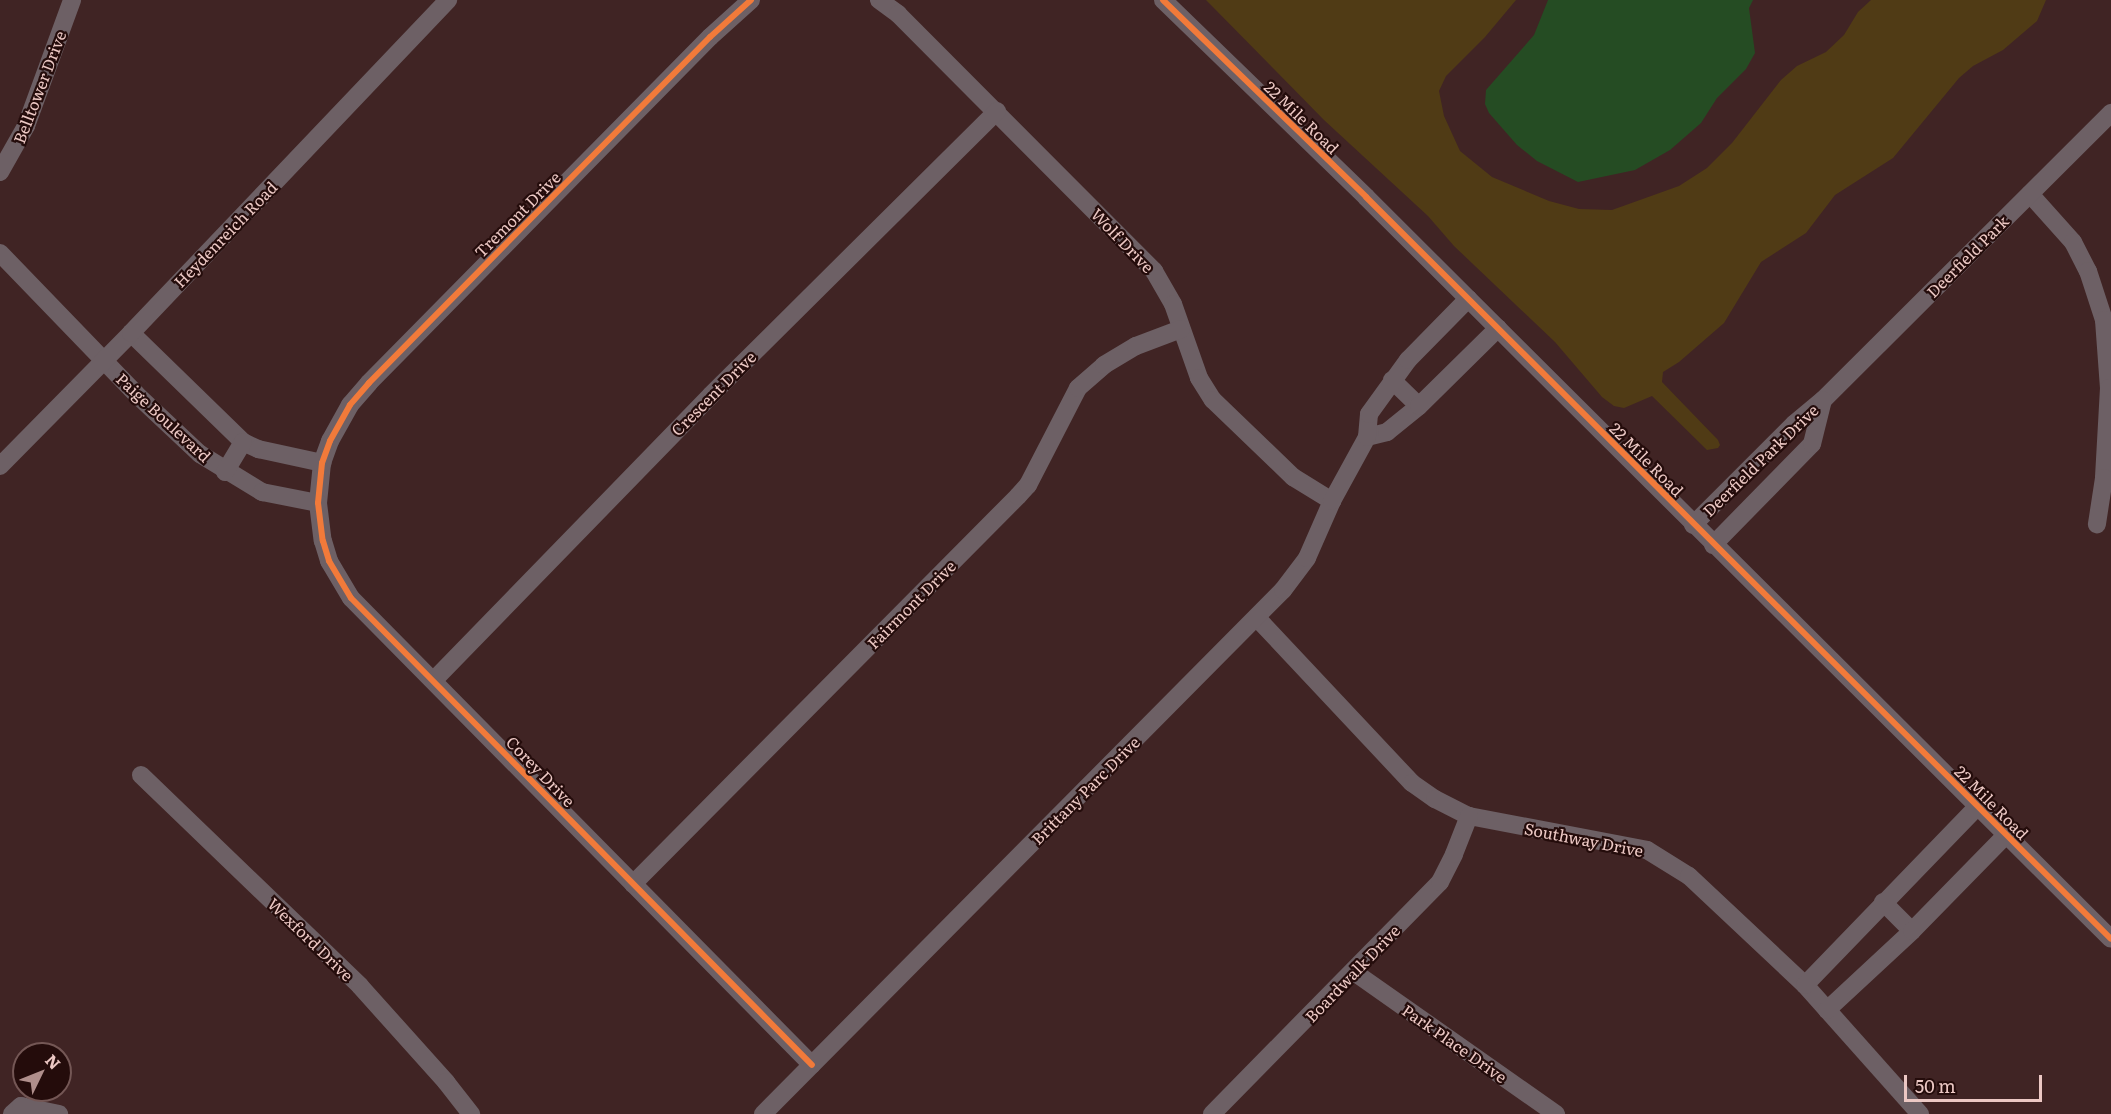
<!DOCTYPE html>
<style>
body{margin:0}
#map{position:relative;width:2111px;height:1114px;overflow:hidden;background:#402424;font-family:Literata,serif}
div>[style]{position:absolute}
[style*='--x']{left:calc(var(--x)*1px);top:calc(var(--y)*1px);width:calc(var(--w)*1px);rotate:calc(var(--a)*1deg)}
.green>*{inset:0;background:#503b15}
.water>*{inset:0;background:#254c23}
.minor>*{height:18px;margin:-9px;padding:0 9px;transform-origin:9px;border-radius:9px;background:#6d6065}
.cycleway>*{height:6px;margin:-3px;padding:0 3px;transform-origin:3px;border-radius:3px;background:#f17a3a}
span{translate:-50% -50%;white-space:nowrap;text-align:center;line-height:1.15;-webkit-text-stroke:4.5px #240c0b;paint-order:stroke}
.street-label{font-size:16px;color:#ecc8c4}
.north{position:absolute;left:12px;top:1042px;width:60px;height:60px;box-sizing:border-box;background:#240c0b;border:2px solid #745755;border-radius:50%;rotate:47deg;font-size:16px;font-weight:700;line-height:24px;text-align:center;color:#ecc8c4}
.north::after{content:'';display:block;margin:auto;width:21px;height:27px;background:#b08f8c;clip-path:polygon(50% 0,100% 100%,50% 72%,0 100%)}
.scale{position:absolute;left:1904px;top:1075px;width:138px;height:27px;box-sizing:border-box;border:3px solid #ecc8c4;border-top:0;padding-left:8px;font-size:18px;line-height:21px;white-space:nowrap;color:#ecc8c4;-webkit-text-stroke:4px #240c0b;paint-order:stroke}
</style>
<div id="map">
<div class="green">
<i style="clip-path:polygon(1206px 0,1516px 0,1485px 37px,1446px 76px,1439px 91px,1444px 116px,1460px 151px,1492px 177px,1549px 201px,1579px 209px,1612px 210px,1679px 186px,1707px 168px,1732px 143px,1781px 80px,1797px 66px,1826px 52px,1844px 35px,1858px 12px,1871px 0,2046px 0,2037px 21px,2003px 50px,1973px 66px,1959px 78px,1893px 158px,1835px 195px,1806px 233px,1761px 262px,1724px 323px,1679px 362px,1663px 372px,1662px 382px,1718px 440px,1720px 445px,1718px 448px,1707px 450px,1652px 396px,1624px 408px,1614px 406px,1602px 397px,1555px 342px,1454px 246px,1428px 216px,1324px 120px)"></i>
</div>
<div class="water">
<i style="clip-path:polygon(1548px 0,1753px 0,1749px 8px,1755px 53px,1746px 69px,1717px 98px,1701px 123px,1670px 150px,1635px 170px,1578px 182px,1537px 161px,1517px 145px,1489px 113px,1485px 104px,1486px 90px,1534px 35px)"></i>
</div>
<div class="minor">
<i style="--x:751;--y:0;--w:55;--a:137.9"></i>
<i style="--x:710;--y:37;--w:486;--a:134.6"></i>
<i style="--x:369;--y:383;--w:29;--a:131"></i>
<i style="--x:350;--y:405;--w:41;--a:119.1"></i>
<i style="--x:330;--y:441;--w:23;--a:110"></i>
<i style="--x:322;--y:463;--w:40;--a:95.7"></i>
<i style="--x:318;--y:503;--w:38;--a:83"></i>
<i style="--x:323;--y:541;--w:21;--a:73"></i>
<i style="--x:329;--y:561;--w:43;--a:59.3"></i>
<i style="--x:351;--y:598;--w:656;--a:45.37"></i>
<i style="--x:879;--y:0;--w:24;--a:36"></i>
<i style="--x:898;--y:14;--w:363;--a:45.1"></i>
<i style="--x:1154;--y:271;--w:38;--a:60"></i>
<i style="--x:1173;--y:304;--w:78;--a:70.6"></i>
<i style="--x:1199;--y:378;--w:26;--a:58"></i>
<i style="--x:1213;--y:400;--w:111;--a:43.9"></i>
<i style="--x:1293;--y:477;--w:46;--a:31.6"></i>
<i style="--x:1163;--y:0;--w:283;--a:44.1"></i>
<i style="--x:1366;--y:197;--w:1051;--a:44.88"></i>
<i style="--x:0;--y:172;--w:53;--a:-60.5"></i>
<i style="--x:26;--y:126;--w:134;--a:-69.9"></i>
<i style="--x:2030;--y:194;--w:64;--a:48.1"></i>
<i style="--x:2073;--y:242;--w:33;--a:63"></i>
<i style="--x:2088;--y:271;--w:52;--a:71.9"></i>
<i style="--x:2104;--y:320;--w:68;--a:85.8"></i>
<i style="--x:2109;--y:388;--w:90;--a:93.2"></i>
<i style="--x:2104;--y:478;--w:47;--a:98.7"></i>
<i style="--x:0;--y:253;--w:196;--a:46"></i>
<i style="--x:136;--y:394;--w:88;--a:43.2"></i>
<i style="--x:200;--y:454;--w:73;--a:31.5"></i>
<i style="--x:262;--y:492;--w:57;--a:11.1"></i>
<i style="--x:131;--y:333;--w:156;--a:44.2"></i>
<i style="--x:243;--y:442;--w:17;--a:25"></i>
<i style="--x:258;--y:449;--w:66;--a:12.3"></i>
<i style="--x:1392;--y:380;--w:37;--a:44"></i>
<i style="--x:1367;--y:437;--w:21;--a:-14"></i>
<i style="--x:1387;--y:432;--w:41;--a:-39.1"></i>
<i style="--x:1419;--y:406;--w:111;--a:-44.6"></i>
<i style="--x:0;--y:466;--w:187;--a:-45.4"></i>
<i style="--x:131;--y:333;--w:460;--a:-46.4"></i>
<i style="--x:225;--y:472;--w:35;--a:-59"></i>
<i style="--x:1693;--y:525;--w:143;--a:-45"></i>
<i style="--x:1794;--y:424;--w:38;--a:-40"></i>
<i style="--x:1823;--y:400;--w:407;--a:-44.9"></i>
<i style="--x:1713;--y:545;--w:141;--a:-45.6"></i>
<i style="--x:1812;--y:444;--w:45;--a:-76"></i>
<i style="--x:1257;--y:618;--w:226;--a:46.8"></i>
<i style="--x:1412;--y:783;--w:28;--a:35"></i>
<i style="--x:1435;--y:799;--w:38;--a:27"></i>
<i style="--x:1469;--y:816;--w:181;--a:10.8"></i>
<i style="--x:1647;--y:850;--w:49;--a:31.8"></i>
<i style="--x:1689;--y:876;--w:159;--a:43.2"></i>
<i style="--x:1805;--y:985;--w:173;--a:48.3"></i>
<i style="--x:434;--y:680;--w:397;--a:-45.8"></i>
<i style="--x:711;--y:395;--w:403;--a:-44.8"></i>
<i style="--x:141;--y:775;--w:304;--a:43.9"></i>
<i style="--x:360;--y:986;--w:129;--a:48.1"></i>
<i style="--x:446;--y:1082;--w:41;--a:52"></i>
<i style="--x:633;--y:884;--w:547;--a:-45.22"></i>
<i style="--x:1018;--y:496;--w:15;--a:-48"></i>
<i style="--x:1028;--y:485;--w:109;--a:-62.7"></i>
<i style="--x:1078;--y:388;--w:35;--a:-41"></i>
<i style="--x:1104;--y:365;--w:37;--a:-31"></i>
<i style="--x:1136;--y:346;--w:48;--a:-20.7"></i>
<i style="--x:1883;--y:902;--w:41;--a:45"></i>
<i style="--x:1354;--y:972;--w:247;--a:35.1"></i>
<i style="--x:1805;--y:985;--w:249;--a:-46"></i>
<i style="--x:1827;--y:1010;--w:116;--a:-42.9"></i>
<i style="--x:1912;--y:931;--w:134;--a:-45.6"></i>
<i style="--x:12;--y:1114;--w:12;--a:-42"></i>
<i style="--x:21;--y:1106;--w:39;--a:12"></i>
<i style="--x:763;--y:1114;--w:738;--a:-45.22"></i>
<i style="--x:1283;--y:590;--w:40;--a:-53"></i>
<i style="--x:1307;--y:558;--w:62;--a:-66.3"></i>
<i style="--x:1332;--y:501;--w:73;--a:-61.3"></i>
<i style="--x:1367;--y:437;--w:23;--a:-85"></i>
<i style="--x:1369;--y:414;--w:67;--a:-54.2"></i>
<i style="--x:1408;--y:360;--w:86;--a:-45.5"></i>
<i style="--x:1212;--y:1114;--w:325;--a:-45.5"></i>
<i style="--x:1440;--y:882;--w:31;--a:-63"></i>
<i style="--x:1454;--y:854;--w:41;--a:-68.5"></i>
</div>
<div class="cycleway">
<i style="--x:751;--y:0;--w:55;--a:137.9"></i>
<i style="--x:710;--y:37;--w:486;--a:134.6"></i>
<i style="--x:369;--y:383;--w:29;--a:131"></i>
<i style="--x:350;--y:405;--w:41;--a:119.1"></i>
<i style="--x:330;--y:441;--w:23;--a:110"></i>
<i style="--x:322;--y:463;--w:40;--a:95.7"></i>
<i style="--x:318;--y:503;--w:38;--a:83"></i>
<i style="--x:323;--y:541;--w:21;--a:73"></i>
<i style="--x:329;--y:561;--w:43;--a:59.3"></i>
<i style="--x:351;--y:598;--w:656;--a:45.37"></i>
<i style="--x:1163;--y:0;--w:283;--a:44.1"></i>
<i style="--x:1366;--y:197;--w:1051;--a:44.88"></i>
</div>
<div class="street-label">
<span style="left:39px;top:87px;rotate:-69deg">Belltower Drive</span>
<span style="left:1302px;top:117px;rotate:44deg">22 Mile Road</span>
<span style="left:517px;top:214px;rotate:-45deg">Tremont Drive</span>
<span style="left:225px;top:234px;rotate:-46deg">Heydenreich Road</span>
<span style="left:1123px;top:240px;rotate:46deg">Wolf Drive</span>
<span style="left:1967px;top:256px;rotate:-45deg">Deerfield Park</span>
<span style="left:713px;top:393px;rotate:-45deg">Crescent Drive</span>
<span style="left:164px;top:417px;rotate:43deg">Paige Boulevard</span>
<span style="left:1647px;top:459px;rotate:45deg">22 Mile Road</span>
<span style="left:1760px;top:460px;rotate:-44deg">Deerfield Park Drive</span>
<span style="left:911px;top:604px;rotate:-45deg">Fairmont Drive</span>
<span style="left:541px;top:771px;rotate:46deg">Corey Drive</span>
<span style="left:1085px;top:790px;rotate:-45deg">Brittany Parc Drive</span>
<span style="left:1992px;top:802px;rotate:45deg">22 Mile Road</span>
<span style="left:1584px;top:839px;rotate:11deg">Southway Drive</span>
<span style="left:311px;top:939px;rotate:44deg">Wexford Drive</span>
<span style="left:1352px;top:973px;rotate:-46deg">Boardwalk Drive</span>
<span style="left:1455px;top:1043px;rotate:35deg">Park Place Drive</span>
</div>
<div class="north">N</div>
<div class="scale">50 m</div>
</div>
